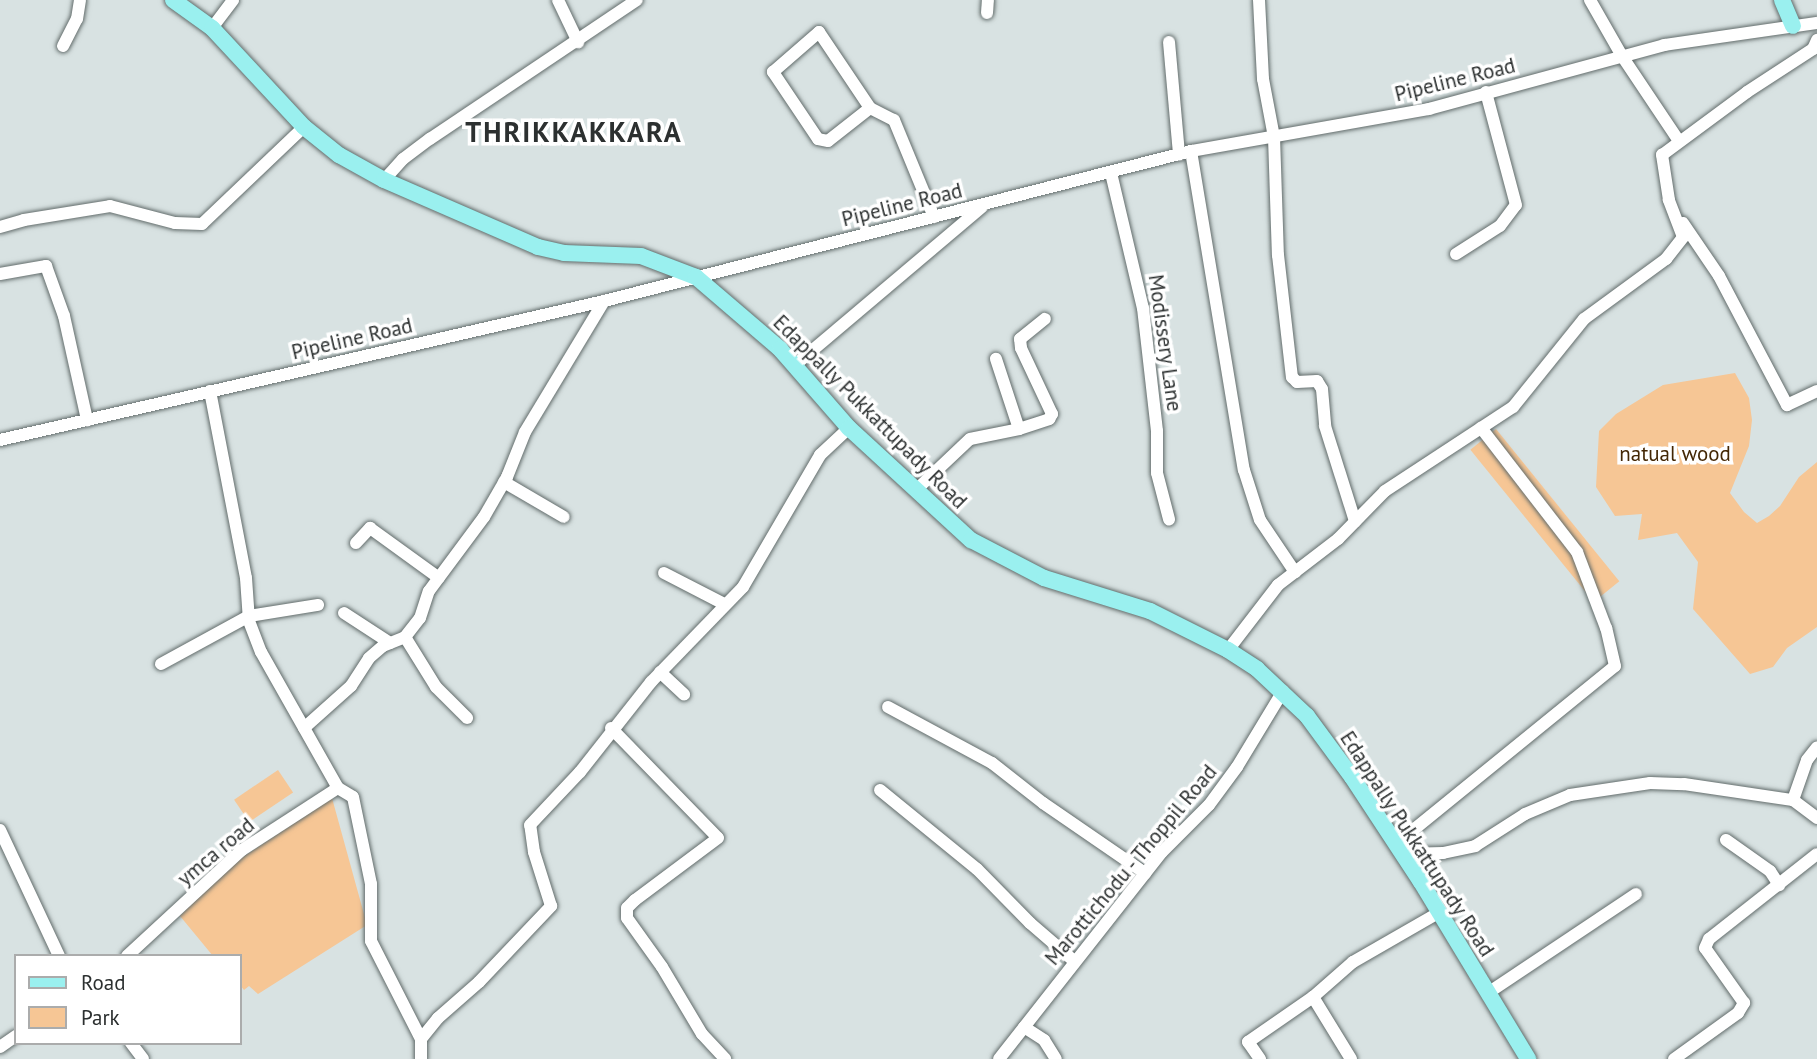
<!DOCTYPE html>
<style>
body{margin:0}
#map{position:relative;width:1817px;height:1059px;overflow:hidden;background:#d8e2e2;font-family:"PT Sans",sans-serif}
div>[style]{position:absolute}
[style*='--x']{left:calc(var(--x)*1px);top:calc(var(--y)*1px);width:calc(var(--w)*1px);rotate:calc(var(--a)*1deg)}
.green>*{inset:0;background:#f6c695;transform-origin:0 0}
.roads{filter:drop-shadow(0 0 2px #626c6b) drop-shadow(0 0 2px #626c6b)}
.minor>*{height:12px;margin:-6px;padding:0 6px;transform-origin:6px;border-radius:6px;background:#fff}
.major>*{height:16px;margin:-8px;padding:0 8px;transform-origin:8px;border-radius:8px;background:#9af0ef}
span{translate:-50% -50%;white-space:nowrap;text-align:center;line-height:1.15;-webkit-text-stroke:7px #fff;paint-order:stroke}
.street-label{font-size:21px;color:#2c3030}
.park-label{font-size:21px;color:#432705}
.district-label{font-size:28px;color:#2c3030;font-weight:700;letter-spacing:2px}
.legend{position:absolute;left:14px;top:954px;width:228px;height:91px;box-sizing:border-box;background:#fff;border:2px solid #abacac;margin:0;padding:9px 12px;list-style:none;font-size:21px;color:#2c3030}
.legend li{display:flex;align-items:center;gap:14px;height:35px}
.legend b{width:35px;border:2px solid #abacac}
</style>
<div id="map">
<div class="green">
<i style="clip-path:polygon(1735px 373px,1749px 398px,1752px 420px,1749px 446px,1730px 493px,1744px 512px,1757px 523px,1769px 516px,1780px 506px,1799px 477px,1817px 462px,1817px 627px,1787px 648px,1773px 667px,1750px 674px,1693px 609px,1698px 562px,1677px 533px,1638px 540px,1642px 514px,1615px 516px,1596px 487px,1599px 431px,1616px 414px,1663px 385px)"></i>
<i style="left:1496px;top:429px;width:196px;height:33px;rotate:51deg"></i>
<i style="left:278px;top:770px;width:27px;height:53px;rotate:56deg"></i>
<i style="clip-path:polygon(332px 798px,367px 925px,258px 994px,249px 986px,244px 990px,240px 985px,240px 956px,213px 956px,180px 916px,228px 867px)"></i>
</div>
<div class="roads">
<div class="minor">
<i style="--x:558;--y:0;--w:47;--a:64.5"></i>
<i style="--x:1259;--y:0;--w:79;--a:87.1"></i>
<i style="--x:1263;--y:79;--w:59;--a:79.3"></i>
<i style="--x:1274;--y:137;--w:118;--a:88.1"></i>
<i style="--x:1278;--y:255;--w:123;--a:83.5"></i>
<i style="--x:1292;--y:377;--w:7;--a:45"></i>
<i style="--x:1297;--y:382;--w:20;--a:-3"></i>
<i style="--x:1317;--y:381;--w:9;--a:58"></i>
<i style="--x:1322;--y:389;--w:37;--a:85"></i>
<i style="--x:1325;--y:426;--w:100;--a:72.5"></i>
<i style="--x:1590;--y:0;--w:64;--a:60.3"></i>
<i style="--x:1622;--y:56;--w:102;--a:56.2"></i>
<i style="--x:987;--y:13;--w:13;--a:-86"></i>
<i style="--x:212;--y:28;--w:35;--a:-53"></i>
<i style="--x:1169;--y:42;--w:113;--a:84.9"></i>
<i style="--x:63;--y:46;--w:30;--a:-63"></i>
<i style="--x:77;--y:19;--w:19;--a:-81"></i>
<i style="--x:870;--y:108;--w:53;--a:141.8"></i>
<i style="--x:828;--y:141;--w:10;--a:-169"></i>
<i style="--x:818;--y:139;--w:81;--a:-123.9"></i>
<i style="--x:773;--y:72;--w:61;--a:-41"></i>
<i style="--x:819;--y:32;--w:92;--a:56.1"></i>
<i style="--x:870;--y:108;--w:27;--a:27"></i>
<i style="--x:894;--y:120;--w:105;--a:67.6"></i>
<i style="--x:1191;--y:151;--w:323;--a:80.6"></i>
<i style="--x:1244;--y:470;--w:52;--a:72.3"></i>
<i style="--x:1260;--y:520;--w:63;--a:56.1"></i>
<i style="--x:1111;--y:173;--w:139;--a:76.7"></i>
<i style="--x:1143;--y:308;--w:124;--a:83.5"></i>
<i style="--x:1157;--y:431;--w:42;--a:90"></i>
<i style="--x:1157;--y:473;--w:48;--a:75.4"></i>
<i style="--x:384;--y:180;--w:28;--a:-48"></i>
<i style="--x:403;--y:159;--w:34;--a:-37"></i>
<i style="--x:430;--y:139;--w:249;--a:-33.9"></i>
<i style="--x:1683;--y:223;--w:64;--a:55.8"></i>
<i style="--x:1719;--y:276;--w:146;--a:62.2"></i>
<i style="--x:1787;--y:405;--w:33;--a:-25"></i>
<i style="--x:0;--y:227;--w:25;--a:-16"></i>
<i style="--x:24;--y:220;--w:87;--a:-9.2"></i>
<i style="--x:110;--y:206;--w:67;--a:14.7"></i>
<i style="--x:175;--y:223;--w:27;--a:2"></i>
<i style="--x:202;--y:224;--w:141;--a:-43.6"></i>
<i style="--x:1456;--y:254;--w:52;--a:-32.5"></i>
<i style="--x:1500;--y:226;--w:26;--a:-53"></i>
<i style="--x:1516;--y:205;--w:117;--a:-104.9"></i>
<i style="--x:0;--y:274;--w:47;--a:-9.9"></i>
<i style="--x:46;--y:266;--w:53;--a:70.2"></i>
<i style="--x:64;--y:316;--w:107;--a:77.5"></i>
<i style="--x:795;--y:365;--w:245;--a:-40.2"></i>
<i style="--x:210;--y:391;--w:190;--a:79.1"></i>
<i style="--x:246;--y:578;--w:43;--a:86"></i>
<i style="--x:249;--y:621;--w:33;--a:69"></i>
<i style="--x:261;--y:652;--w:156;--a:60.5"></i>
<i style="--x:338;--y:788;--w:17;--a:31"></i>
<i style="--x:353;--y:797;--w:89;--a:78.3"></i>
<i style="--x:371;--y:884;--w:57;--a:90"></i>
<i style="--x:371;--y:941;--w:110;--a:63"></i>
<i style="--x:1019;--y:429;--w:32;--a:-18"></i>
<i style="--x:1049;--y:419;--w:6;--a:-59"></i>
<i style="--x:1052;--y:414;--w:73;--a:-115.2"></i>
<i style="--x:1021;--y:348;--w:9;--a:-96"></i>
<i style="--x:1020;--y:339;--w:32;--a:-39"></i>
<i style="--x:0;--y:440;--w:620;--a:-12.96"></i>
<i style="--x:604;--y:301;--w:606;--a:-14.33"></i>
<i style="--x:1191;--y:151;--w:242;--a:-10"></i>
<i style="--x:1429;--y:109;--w:244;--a:-15.2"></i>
<i style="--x:1664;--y:45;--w:155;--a:-8.2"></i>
<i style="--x:504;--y:482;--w:69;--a:30.3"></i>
<i style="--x:916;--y:490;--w:74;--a:-43.4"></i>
<i style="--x:970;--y:439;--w:50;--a:-11.5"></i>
<i style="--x:1019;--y:429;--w:74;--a:-108.2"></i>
<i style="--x:356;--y:543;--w:21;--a:-47"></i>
<i style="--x:370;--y:528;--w:85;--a:35.9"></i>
<i style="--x:664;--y:573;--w:68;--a:27.3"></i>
<i style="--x:344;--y:613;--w:55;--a:33.1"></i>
<i style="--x:405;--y:637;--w:59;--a:58.2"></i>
<i style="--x:436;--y:687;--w:44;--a:45"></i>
<i style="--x:1228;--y:650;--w:82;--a:-52.4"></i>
<i style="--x:1278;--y:585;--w:76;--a:-37.5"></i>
<i style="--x:1338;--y:539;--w:67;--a:-45.6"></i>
<i style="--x:1385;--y:491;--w:153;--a:-33.3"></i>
<i style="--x:1513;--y:407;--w:113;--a:-51.1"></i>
<i style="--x:1584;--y:319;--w:102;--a:-36.2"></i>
<i style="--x:1666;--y:259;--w:28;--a:-52"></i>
<i style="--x:1683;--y:237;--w:40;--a:-111"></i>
<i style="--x:1669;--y:200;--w:46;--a:-98.8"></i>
<i style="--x:1662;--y:155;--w:106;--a:-36.5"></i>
<i style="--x:1747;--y:92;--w:79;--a:-33.1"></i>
<i style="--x:1813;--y:49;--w:10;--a:-66"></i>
<i style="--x:161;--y:664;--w:100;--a:-28.6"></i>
<i style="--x:249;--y:616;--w:70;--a:-9.1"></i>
<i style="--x:660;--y:672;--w:33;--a:43"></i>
<i style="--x:888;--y:707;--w:118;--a:28.3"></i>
<i style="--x:992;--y:763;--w:65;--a:38.1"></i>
<i style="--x:1043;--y:803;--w:124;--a:34.5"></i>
<i style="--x:304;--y:728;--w:63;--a:-41.8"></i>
<i style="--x:351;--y:686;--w:33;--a:-57"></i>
<i style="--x:369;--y:658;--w:18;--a:-41"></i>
<i style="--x:383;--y:646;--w:24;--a:-22"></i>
<i style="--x:405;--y:637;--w:24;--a:-52"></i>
<i style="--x:420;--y:618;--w:28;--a:-72"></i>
<i style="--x:429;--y:591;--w:92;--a:-53.4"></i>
<i style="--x:484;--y:517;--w:46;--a:-60.1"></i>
<i style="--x:507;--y:477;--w:48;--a:-68.2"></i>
<i style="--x:525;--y:432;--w:153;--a:-58.9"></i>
<i style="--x:611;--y:728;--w:153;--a:45.8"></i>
<i style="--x:718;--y:838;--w:104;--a:143.2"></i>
<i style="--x:635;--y:900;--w:11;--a:135"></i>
<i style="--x:627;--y:908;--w:10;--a:90"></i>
<i style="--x:627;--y:918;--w:60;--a:54.5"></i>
<i style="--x:662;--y:967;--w:78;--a:59.2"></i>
<i style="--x:702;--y:1034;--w:34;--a:47"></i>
<i style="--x:880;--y:790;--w:125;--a:39.2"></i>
<i style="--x:977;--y:869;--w:76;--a:45.5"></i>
<i style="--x:1030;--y:923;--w:58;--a:40.8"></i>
<i style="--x:1793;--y:800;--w:42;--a:-70.7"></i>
<i style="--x:1807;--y:760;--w:16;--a:-52"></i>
<i style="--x:0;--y:830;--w:139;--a:64.9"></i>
<i style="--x:1726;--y:840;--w:54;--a:35.2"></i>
<i style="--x:1770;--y:871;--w:17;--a:57"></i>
<i style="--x:1396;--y:844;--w:282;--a:-39.1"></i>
<i style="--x:1615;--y:666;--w:39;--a:-103"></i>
<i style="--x:1606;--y:628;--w:81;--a:-110.9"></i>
<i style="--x:1577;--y:552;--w:157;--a:-127.7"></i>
<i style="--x:1403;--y:854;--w:40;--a:-1.4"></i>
<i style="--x:1443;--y:853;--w:33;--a:-12"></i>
<i style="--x:1475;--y:846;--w:59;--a:-32.6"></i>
<i style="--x:1525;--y:814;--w:49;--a:-22.9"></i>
<i style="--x:1570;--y:795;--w:81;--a:-8.5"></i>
<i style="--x:1650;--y:783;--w:34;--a:2"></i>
<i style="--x:1684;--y:784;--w:110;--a:8.4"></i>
<i style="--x:1793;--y:800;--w:30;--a:37"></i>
<i style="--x:127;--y:956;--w:156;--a:-42.7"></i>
<i style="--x:242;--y:850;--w:114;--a:-32.9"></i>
<i style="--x:1488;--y:993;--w:178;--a:-33.8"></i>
<i style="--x:1024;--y:1027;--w:24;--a:33"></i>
<i style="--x:1044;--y:1040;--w:22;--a:58"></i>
<i style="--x:131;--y:1043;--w:20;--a:53"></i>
<i style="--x:0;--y:1047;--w:19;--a:-35"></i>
<i style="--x:421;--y:1059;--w:20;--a:-90"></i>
<i style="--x:421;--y:1039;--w:27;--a:-51"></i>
<i style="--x:438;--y:1018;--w:55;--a:-41.3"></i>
<i style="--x:479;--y:982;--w:105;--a:-46.5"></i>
<i style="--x:551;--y:906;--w:57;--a:-107.5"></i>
<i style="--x:534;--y:852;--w:27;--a:-98"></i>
<i style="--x:530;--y:825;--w:73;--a:-46.7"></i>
<i style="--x:580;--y:772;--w:115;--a:-51.7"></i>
<i style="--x:651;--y:682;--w:132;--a:-45.9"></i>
<i style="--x:743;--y:587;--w:153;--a:-59.7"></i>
<i style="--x:820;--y:455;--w:40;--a:-43"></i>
<i style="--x:999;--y:1059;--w:263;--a:-51.8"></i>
<i style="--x:1162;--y:852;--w:66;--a:-45"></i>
<i style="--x:1209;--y:805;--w:47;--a:-53.6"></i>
<i style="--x:1237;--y:767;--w:89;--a:-58.8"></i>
<i style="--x:1260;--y:1059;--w:21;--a:-125"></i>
<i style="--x:1248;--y:1042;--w:79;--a:-34.7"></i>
<i style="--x:1351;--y:1059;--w:73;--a:-121.5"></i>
<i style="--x:1313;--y:997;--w:53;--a:-41.2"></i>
<i style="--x:1353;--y:962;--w:100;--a:-29.9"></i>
<i style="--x:1674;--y:1059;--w:79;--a:-35.7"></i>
<i style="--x:1738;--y:1013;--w:12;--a:-59"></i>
<i style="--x:1744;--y:1003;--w:67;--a:-125.3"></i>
<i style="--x:1705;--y:948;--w:10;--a:-66"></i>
<i style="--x:1709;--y:939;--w:137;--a:-38.2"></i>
</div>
<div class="major">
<i style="--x:173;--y:0;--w:48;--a:35.7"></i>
<i style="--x:212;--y:28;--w:135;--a:47.1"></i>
<i style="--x:304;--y:127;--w:45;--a:38.7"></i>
<i style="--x:339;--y:155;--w:51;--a:29.1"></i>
<i style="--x:384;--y:180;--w:168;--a:23.5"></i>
<i style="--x:538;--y:247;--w:27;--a:13"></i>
<i style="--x:564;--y:253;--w:77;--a:2.2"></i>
<i style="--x:641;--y:256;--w:59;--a:20.9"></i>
<i style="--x:696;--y:277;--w:111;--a:40.6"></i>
<i style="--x:780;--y:349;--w:105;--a:48.9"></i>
<i style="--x:849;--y:428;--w:166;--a:42.6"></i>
<i style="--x:971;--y:540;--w:82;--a:27.5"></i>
<i style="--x:1044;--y:578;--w:111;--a:17.3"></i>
<i style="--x:1150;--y:611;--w:87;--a:26.6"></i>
<i style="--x:1228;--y:650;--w:35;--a:33"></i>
<i style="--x:1257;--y:669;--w:69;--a:43.2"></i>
<i style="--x:1307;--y:716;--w:76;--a:53.6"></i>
<i style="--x:1352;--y:777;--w:126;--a:56.7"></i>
<i style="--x:1421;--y:882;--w:207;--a:58.8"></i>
<i style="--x:1782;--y:0;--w:28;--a:67"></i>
</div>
</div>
<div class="street-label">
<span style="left:1455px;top:80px;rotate:-14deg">Pipeline Road</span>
<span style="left:902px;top:205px;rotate:-14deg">Pipeline Road</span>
<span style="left:352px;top:339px;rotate:-13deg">Pipeline Road</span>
<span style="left:1165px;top:343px;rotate:82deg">Modissery Lane</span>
<span style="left:870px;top:412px;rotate:45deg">Edappally Pukkattupady Road</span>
<span style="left:1417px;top:844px;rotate:57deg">Edappally Pukkattupady Road</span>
<span style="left:216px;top:852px;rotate:-40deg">ymca road</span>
<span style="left:1131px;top:865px;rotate:-50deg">Marottichodu - Thoppil Road</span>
</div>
<div class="park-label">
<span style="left:1675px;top:454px">natual wood</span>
</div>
<div class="district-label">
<span style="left:574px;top:132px">THRIKKAKKARA</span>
</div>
<ul class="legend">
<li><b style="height:9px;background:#9af0ef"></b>Road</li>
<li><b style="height:19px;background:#f6c695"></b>Park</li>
</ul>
</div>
